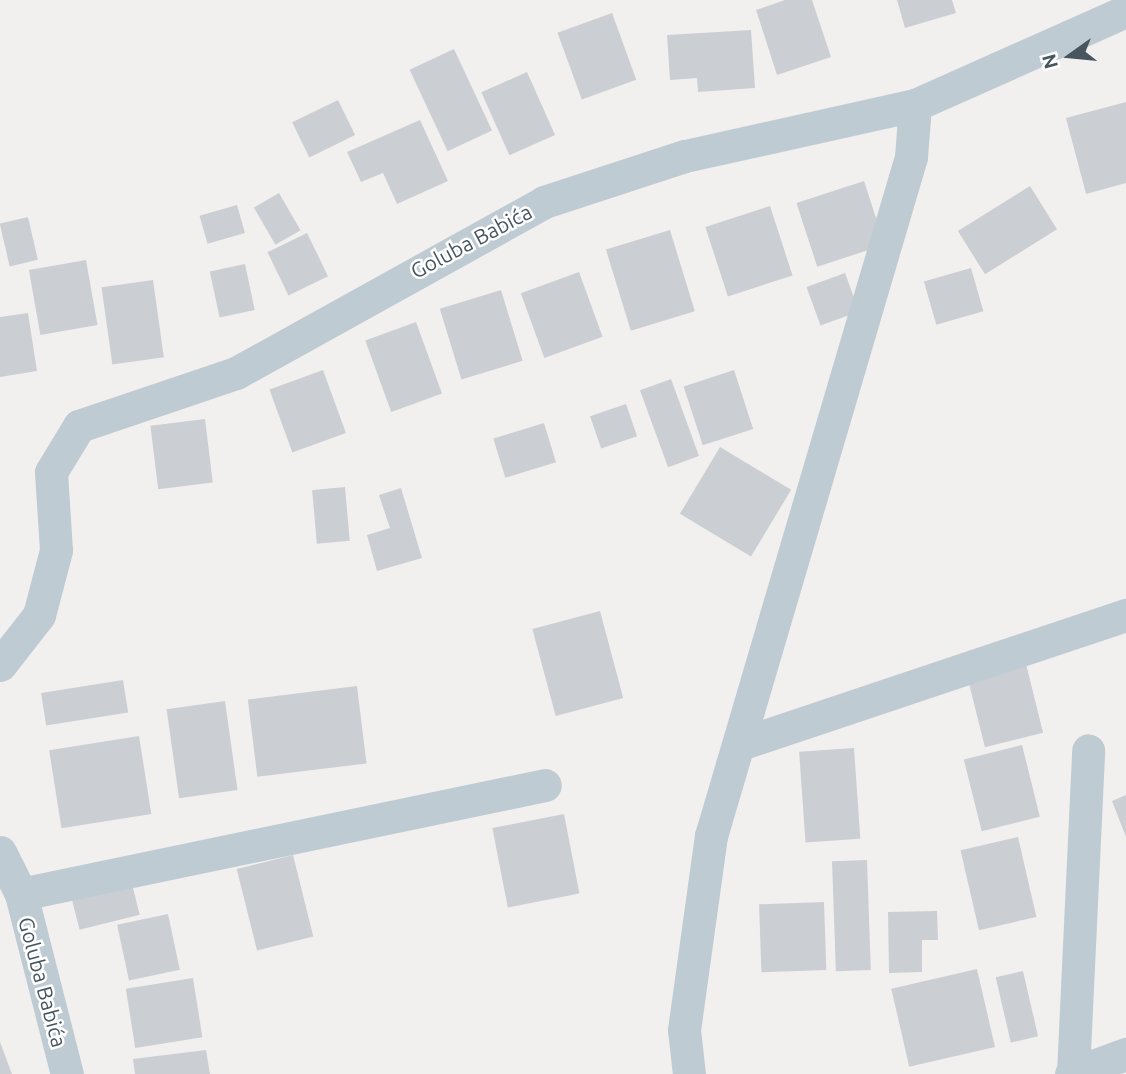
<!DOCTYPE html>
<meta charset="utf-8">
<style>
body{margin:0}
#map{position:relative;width:1126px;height:1074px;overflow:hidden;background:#f2efef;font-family:Ubuntu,sans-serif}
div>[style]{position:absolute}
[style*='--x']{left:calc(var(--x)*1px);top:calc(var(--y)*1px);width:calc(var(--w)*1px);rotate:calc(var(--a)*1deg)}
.building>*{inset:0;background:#cbcfd4;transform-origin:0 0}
.minor>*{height:33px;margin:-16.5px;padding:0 16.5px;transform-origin:16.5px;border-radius:16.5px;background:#bfcbd2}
span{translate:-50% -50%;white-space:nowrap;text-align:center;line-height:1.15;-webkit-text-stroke:5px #fff;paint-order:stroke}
.street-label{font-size:21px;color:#46555e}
.north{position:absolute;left:1035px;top:21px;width:70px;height:70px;-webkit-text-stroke:5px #fff;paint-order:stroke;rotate:255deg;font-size:19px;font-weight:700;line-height:28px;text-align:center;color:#46555e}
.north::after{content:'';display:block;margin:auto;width:24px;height:32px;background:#46555e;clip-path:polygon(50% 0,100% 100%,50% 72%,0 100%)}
</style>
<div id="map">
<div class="building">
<i style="clip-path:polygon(785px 0,812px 0,831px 57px,777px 75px,756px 10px)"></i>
<i style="clip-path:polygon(897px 0,952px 0,956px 13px,905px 28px)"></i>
<i style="left:612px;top:13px;width:71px;height:58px;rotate:70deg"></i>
<i style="clip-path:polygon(751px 30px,755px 88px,698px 92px,697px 78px,670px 80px,667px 35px)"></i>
<i style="left:454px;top:49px;width:90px;height:49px;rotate:65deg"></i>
<i style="left:527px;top:72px;width:69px;height:50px;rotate:66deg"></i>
<i style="left:338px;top:100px;width:39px;height:51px;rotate:64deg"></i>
<i style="clip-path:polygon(1126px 102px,1126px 183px,1086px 194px,1066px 118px)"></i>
<i style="clip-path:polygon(420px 120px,448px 181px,397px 204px,383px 173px,361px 182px,347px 152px)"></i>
<i style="left:864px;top:181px;width:67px;height:71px;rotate:72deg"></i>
<i style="left:1030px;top:186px;width:51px;height:85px;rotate:58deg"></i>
<i style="left:279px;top:193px;width:43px;height:29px;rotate:60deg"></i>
<i style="left:237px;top:205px;width:29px;height:39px;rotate:74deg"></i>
<i style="left:770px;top:206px;width:73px;height:68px;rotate:72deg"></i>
<i style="left:28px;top:217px;width:44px;height:29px;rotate:77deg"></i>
<i style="left:670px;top:230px;width:85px;height:67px;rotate:73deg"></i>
<i style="left:307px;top:233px;width:48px;height:44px;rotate:64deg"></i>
<i style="left:86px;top:260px;width:66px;height:58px;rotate:80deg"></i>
<i style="left:245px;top:264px;width:47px;height:36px;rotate:78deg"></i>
<i style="left:971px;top:268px;width:45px;height:49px;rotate:74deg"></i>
<i style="left:579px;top:272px;width:69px;height:62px;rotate:70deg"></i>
<i style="left:845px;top:273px;width:41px;height:41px;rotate:70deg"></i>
<i style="left:153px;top:280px;width:78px;height:52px;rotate:82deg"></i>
<i style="left:501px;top:290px;width:74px;height:64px;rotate:73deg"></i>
<i style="clip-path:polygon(28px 313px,37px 371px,0 377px,0 317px)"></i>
<i style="left:416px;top:322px;width:76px;height:54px;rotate:70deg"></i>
<i style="left:323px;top:370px;width:67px;height:57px;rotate:70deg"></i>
<i style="left:734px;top:370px;width:62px;height:53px;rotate:72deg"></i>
<i style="left:671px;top:379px;width:82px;height:33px;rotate:70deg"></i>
<i style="left:626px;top:404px;width:34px;height:38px;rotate:71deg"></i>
<i style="left:205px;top:419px;width:64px;height:55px;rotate:83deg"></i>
<i style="left:544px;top:423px;width:41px;height:53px;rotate:73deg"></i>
<i style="left:720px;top:447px;width:83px;height:78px;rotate:31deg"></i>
<i style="left:345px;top:487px;width:54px;height:33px;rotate:85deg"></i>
<i style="clip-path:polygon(401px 488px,422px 558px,377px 571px,367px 535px,390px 528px,379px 495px)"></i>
<i style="left:600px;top:611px;width:90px;height:70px;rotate:75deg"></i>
<i style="left:1025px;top:660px;width:75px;height:60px;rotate:76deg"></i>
<i style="left:123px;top:680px;width:33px;height:83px;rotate:81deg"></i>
<i style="left:357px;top:686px;width:78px;height:110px;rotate:83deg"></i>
<i style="left:225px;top:701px;width:90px;height:59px;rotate:82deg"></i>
<i style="left:139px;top:736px;width:79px;height:91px;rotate:81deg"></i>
<i style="left:1022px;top:745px;width:74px;height:60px;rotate:76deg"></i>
<i style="left:854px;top:748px;width:91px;height:55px;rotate:86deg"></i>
<i style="clip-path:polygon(1126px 795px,1126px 837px,1112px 801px)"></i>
<i style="left:564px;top:814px;width:81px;height:73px;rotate:79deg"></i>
<i style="left:1018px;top:837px;width:82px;height:59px;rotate:77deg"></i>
<i style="left:293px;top:855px;width:84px;height:58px;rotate:76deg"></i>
<i style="left:867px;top:860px;width:110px;height:35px;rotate:88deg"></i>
<i style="left:130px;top:876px;width:40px;height:62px;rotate:76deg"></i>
<i style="left:824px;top:902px;width:68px;height:65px;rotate:88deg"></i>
<i style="clip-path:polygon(937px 911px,938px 940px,922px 940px,922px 972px,889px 973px,888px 912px)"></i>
<i style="left:168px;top:914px;width:57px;height:52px;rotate:78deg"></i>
<i style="left:977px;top:969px;width:80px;height:88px;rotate:77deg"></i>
<i style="left:1023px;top:971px;width:67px;height:28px;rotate:77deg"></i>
<i style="left:193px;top:978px;width:60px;height:68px;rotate:81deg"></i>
<i style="clip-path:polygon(0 1042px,12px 1074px,0 1074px)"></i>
<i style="clip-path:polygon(206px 1050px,210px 1074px,135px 1074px,133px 1059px)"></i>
</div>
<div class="minor">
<i style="--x:0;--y:665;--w:63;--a:-52"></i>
<i style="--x:39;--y:615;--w:67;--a:-75.3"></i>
<i style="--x:56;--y:550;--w:78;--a:-93.7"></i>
<i style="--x:51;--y:472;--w:54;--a:-58.7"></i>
<i style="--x:79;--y:426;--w:166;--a:-18.7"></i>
<i style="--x:236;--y:373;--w:352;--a:-29"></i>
<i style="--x:544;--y:202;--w:148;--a:-18.1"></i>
<i style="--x:685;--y:156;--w:236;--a:-12.5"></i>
<i style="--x:915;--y:105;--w:231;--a:-24"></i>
<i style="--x:740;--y:744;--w:407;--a:-18.5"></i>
<i style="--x:0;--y:852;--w:47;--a:63.4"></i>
<i style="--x:21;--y:894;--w:186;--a:75.7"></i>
<i style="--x:21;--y:894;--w:535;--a:-11.75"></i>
<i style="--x:1073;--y:1073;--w:323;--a:-87.3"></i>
<i style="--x:689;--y:1074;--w:44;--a:-96.5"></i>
<i style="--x:684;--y:1030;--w:196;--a:-82.1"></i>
<i style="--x:711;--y:836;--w:708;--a:-73.59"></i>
<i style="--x:911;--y:157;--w:52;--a:-85.6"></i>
<i style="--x:1071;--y:1074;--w:59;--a:-20"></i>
</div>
<div class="street-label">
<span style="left:471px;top:241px;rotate:-28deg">Goluba Babića</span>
<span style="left:43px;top:982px;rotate:75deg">Goluba Babića</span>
</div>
<div class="north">N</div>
</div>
